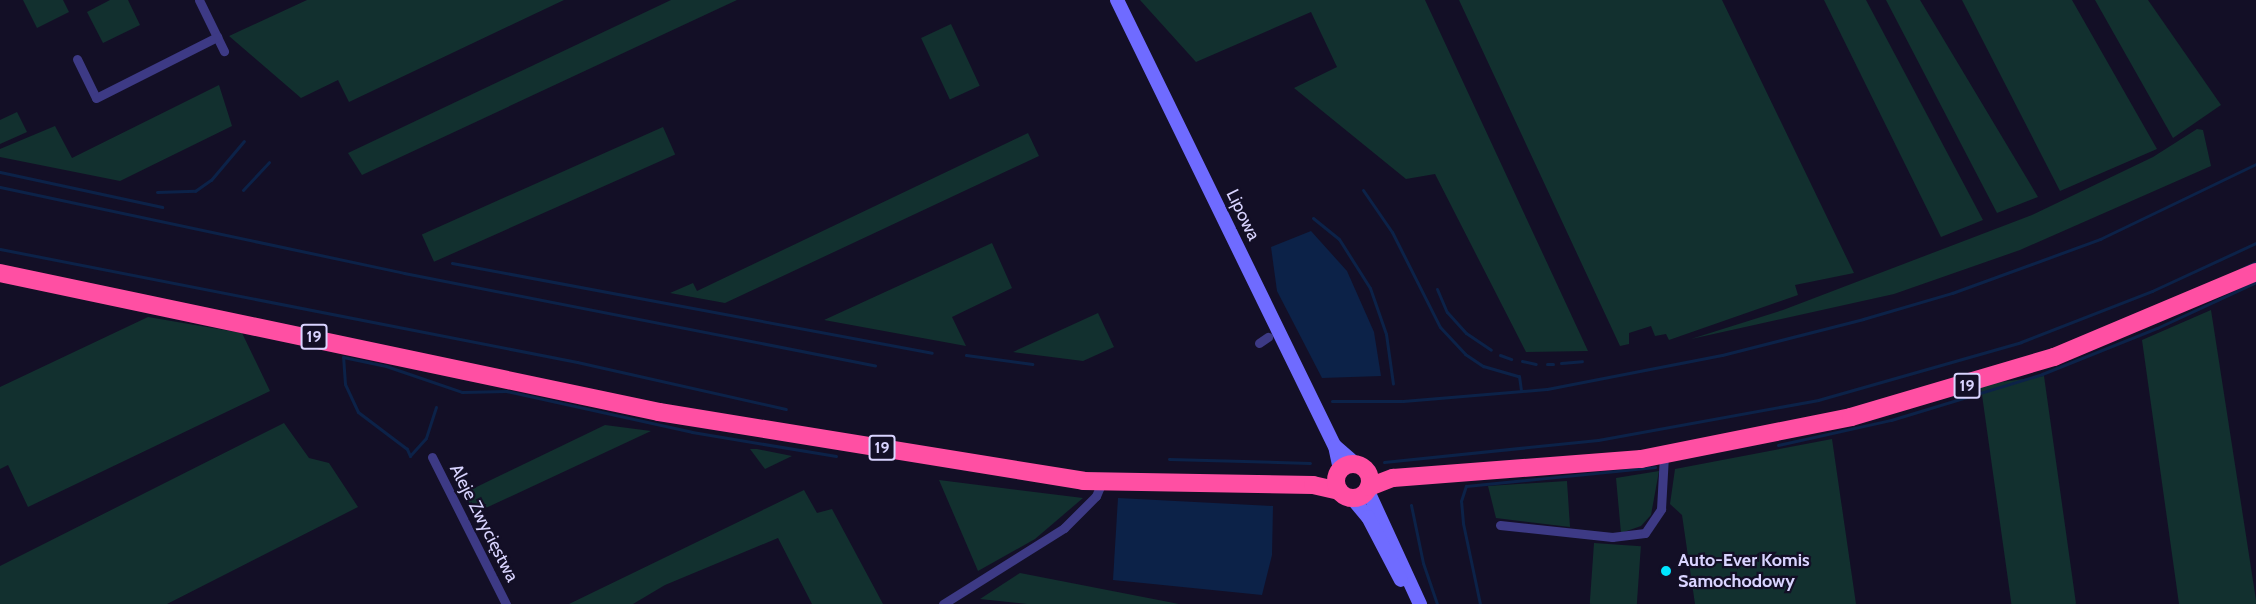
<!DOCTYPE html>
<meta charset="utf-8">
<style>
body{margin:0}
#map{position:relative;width:2256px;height:604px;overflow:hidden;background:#130f26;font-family:Cabin,sans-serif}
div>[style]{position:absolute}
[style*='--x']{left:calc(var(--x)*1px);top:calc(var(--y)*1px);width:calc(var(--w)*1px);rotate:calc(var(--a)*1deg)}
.green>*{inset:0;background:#12302f;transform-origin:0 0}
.water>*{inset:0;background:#0c2248}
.stream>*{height:3px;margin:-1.5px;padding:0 1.5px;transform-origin:1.5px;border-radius:1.5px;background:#0c2248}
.street>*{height:9px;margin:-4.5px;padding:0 4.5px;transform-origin:4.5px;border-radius:4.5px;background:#3d3a85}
.secondary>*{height:14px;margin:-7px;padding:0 7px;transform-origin:7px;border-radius:7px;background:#6f6bff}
.highway>*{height:18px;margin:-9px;padding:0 9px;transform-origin:9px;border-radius:9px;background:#ff4fa3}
.highway>.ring{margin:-9px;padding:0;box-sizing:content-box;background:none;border:18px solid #ff4fa3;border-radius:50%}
.dots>*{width:16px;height:16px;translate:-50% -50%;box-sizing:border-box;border:3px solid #130f26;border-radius:50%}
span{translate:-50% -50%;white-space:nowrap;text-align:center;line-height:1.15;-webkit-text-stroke:4.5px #130f26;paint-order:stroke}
.shield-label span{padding:2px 4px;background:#130f26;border:2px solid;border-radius:4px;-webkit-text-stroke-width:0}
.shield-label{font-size:16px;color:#d9d4ff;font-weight:700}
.street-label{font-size:18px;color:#d9d4ff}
.poi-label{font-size:18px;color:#d9d4ff;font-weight:700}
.left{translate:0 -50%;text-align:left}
</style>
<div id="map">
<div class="green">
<i style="clip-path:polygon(23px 0,63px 0,69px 12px,37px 28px)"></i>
<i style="clip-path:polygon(110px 0,128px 0,140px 25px,103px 43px,87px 12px)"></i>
<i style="clip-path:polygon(307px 0,564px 0,349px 102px,338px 80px,301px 98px,229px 36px)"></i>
<i style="clip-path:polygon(671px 0,737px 0,362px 175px,348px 153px)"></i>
<i style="clip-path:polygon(1140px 0,1425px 0,1588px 351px,1526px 352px,1435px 174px,1406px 179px,1294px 88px,1337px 67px,1311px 12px,1196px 62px)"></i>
<i style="clip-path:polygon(1459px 0,1722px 0,1854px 273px,1795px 285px,1798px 295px,1669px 340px,1666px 334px,1655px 336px,1651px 326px,1629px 333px,1629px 344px,1620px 346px)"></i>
<i style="clip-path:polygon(1824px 0,1866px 0,1983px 220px,1941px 237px)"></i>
<i style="clip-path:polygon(1886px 0,1920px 0,2038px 197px,1997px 213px)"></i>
<i style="clip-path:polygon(1962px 0,2072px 0,2157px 149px,2060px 191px)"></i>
<i style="clip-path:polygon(2095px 0,2148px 0,2221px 105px,2173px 138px)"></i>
<i style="left:951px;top:24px;width:68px;height:33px;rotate:65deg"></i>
<i style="clip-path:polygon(219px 85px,232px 126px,120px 181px,0 157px,0 149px,55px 126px,72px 158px)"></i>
<i style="clip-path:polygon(17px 112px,27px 132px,0 144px,0 120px)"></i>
<i style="left:663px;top:127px;width:30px;height:264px;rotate:66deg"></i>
<i style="clip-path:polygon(2197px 129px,2203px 130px,2211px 166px,2020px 250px,1894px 294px,1691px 339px,1783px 310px,2032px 215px,2153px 157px)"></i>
<i style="clip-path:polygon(1028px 133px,1039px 156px,725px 303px,670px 293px,693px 283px,697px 291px)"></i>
<i style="clip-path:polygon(992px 243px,1012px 288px,952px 317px,966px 346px,824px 320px)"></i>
<i style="clip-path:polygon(2211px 310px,2256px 600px,2256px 604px,2179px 604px,2142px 340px)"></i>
<i style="clip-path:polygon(1098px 313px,1114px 347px,1083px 361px,1013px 352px)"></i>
<i style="clip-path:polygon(148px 317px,242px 333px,270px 391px,28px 507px,8px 465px,0 469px,0 387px)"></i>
<i style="left:2044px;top:376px;width:230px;height:64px;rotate:82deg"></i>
<i style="clip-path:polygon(284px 423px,309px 458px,329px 463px,358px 507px,167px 604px,0 604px,0 566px)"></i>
<i style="clip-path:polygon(605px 425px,651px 431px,475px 513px,464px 493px)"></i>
<i style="clip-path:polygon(1832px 439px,1856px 604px,1695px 604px,1682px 515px,1670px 504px,1675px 469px)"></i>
<i style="clip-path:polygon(750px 449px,757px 449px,792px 456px,765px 469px)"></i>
<i style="clip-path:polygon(1659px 471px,1651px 515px,1641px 526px,1621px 533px,1616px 478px)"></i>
<i style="clip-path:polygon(939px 480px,1083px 498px,1035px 539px,978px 571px)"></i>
<i style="clip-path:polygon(1567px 481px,1570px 527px,1496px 518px,1488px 486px)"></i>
<i style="clip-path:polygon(804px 490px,817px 513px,832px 509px,883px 604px,812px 604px,778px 538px,665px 585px,633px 604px,569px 604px)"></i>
<i style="left:1594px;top:543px;width:47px;height:61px;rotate:4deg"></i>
<i style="clip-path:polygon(1020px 573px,1179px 604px,1027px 604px,980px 599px)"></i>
</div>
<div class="water">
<i style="clip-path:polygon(1311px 231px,1347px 271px,1374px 332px,1381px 376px,1322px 378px,1277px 291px,1271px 247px)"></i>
<i style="clip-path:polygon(1118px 498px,1273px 506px,1272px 555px,1262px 595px,1113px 580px)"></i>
</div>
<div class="stream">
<i style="--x:0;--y:172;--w:166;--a:12.2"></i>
<i style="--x:0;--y:187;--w:413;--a:12"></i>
<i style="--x:404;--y:273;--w:480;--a:11.1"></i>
<i style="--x:243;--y:190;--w:38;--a:-47"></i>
<i style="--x:1363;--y:190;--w:51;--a:55.4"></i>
<i style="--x:1392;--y:232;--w:106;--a:63.2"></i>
<i style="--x:1440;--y:327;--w:37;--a:47"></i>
<i style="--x:1465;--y:354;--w:22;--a:34"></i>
<i style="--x:1483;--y:366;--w:37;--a:16"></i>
<i style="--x:1519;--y:376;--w:15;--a:82"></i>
<i style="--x:157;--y:192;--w:38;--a:-2"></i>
<i style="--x:195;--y:191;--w:19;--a:-35"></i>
<i style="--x:211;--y:180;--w:51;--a:-49.8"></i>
<i style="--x:1313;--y:218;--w:33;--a:39"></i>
<i style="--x:1339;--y:239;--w:58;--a:57.7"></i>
<i style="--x:1370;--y:288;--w:49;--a:70.8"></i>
<i style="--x:1386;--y:334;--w:50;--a:82"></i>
<i style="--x:0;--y:249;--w:588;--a:11.08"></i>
<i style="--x:577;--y:362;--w:214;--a:12.7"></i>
<i style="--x:452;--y:263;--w:488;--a:10.6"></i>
<i style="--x:2241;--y:269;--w:17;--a:-25"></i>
<i style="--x:1437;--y:289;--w:25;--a:67"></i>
<i style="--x:1447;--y:312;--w:28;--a:48"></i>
<i style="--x:1466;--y:333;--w:30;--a:34"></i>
<i style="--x:966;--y:355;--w:67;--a:7.8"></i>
<i style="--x:1500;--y:355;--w:12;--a:20"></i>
<i style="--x:1522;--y:361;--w:14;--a:12"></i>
<i style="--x:1561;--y:363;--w:21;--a:-5"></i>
<i style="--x:1547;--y:364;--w:6;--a:0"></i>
<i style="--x:1332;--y:401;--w:71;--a:0"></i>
<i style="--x:1403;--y:401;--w:144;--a:-4.8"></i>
<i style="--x:1547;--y:389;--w:178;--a:-11"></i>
<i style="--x:1722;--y:355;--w:146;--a:-14.3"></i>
<i style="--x:1863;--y:319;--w:93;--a:-16.3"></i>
<i style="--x:1952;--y:293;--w:158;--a:-20"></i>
<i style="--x:2100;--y:239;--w:173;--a:-25.7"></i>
<i style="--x:436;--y:407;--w:33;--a:108"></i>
<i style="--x:426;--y:438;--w:24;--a:132"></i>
<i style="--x:410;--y:456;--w:8;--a:-113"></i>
<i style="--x:407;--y:449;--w:61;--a:-142.9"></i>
<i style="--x:358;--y:412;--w:31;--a:-115"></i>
<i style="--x:345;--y:384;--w:27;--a:-94"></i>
<i style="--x:343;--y:357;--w:44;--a:11.8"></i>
<i style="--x:386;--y:366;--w:80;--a:18.9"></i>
<i style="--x:462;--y:392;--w:44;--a:-1.3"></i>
<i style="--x:506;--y:391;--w:190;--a:12.4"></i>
<i style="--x:692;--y:432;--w:146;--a:9.5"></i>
<i style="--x:1778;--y:445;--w:116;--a:-12.5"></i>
<i style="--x:1891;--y:420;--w:158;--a:-16.9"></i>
<i style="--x:2042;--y:374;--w:124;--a:-21.8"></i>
<i style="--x:2157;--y:328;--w:109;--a:-24.9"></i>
<i style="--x:1169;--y:459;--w:141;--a:1.6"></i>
<i style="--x:1384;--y:462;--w:215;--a:-5.9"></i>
<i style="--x:1598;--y:440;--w:224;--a:-10.3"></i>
<i style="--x:1818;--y:400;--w:211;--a:-15.9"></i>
<i style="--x:2021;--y:342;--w:141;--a:-21.3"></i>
<i style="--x:2152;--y:291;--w:115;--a:-24.8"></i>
<i style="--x:1411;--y:505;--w:59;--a:78.3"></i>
<i style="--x:1423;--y:563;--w:43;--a:71.1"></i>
<i style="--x:1480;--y:604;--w:83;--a:-101.9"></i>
<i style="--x:1463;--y:523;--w:22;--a:-95"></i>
<i style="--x:1461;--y:501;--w:16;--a:-72"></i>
<i style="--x:1466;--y:486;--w:190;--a:-5.7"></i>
</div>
<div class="street">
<i style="--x:199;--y:0;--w:57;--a:63.9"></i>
<i style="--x:77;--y:59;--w:43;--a:64"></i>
<i style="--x:96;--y:98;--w:136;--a:-26.8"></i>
<i style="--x:1259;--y:343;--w:11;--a:-34"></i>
<i style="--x:432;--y:457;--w:165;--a:63.3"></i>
<i style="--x:1500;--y:525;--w:113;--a:6.1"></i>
<i style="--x:1612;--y:537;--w:33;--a:-7"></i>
<i style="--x:1645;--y:533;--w:29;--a:-56"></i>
<i style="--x:1661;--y:509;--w:54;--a:-86.8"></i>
<i style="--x:943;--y:604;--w:143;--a:-32.1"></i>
<i style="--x:1064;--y:528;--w:45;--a:-45"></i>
<i style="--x:1096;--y:496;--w:15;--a:-67"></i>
</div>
<div class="secondary">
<i style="--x:1117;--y:0;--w:496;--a:64"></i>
<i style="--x:1335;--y:446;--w:24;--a:78"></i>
<i style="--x:1335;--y:446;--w:29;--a:41"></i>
<i style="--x:1367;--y:489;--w:127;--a:65.3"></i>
<i style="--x:1351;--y:497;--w:26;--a:50"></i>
<i style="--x:1368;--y:517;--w:71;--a:62.4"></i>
</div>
<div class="highway">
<i style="--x:0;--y:273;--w:673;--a:11.91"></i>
<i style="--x:659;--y:412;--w:430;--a:9.2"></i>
<i style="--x:1083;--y:481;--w:230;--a:1"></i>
<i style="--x:1313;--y:485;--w:27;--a:13"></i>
<i class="ring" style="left:1336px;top:464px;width:16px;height:16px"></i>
<i style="--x:1369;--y:487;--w:26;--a:-21"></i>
<i style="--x:1393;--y:478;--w:249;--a:-4.4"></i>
<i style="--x:1641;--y:459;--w:214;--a:-11.3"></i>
<i style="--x:1851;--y:417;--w:212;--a:-16.5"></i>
<i style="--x:2054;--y:357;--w:219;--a:-22.8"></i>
</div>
<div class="dots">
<i style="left:1666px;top:571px;background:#00e5ff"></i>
</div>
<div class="shield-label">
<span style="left:314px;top:337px">19</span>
<span style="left:1967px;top:386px">19</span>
<span style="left:882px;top:448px">19</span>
</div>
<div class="street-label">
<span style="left:1243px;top:215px;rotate:64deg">Lipowa</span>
<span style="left:484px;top:523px;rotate:63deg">Aleje Zwycięstwa</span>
</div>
<div class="poi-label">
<span class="left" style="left:1678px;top:571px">Auto-Ever Komis<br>Samochodowy</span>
</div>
</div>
